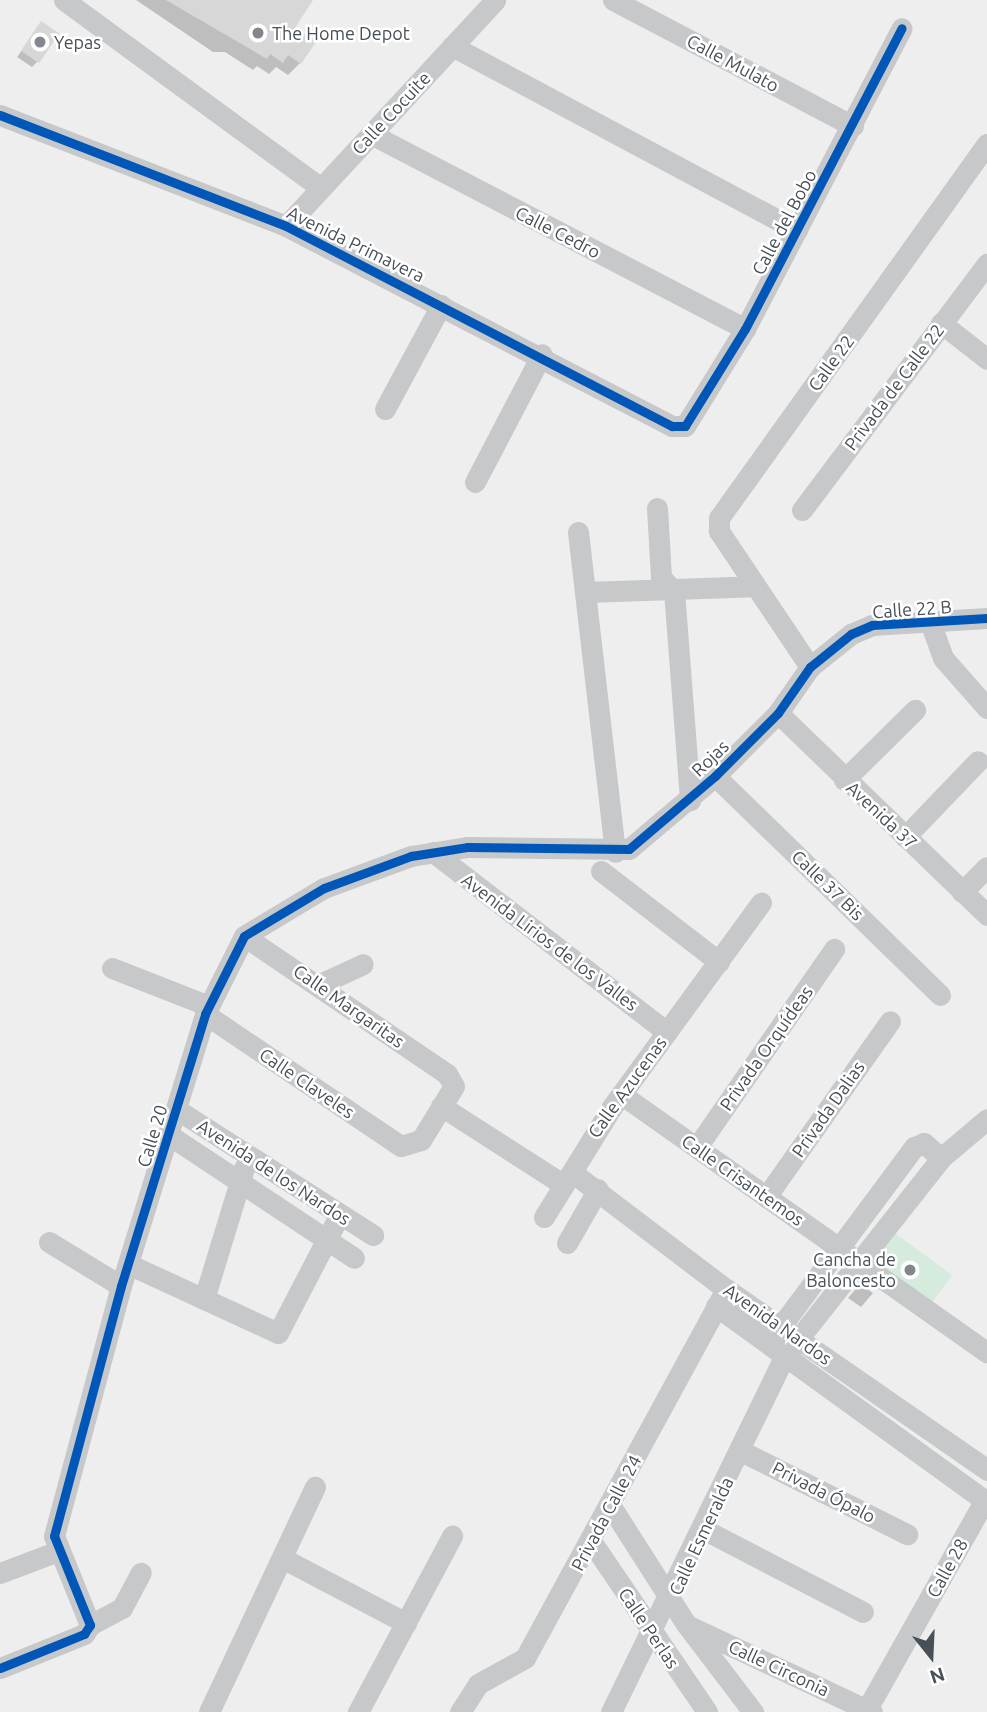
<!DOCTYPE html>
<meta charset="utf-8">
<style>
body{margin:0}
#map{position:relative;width:987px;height:1712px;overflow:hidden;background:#eee;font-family:Ubuntu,sans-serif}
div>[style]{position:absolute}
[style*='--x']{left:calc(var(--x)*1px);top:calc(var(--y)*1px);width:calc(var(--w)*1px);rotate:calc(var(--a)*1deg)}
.green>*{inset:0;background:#d4ebde;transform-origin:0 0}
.shadow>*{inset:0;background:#0003}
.building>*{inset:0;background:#d7d7d8;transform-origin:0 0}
.minor>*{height:21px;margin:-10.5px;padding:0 10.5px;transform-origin:10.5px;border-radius:10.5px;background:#c6c8c9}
.cycleway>*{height:9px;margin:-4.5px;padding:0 4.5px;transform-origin:4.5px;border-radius:4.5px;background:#0057b8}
.dots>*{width:19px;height:19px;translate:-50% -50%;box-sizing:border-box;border:4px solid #fff;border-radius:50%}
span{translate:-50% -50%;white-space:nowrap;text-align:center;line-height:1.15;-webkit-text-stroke:5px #fff;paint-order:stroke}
.poi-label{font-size:18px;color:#475058}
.left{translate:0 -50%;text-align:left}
.right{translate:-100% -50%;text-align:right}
.street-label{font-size:18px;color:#475058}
.north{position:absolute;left:896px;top:1621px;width:70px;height:70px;-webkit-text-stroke:5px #fff;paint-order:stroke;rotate:162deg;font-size:19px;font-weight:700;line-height:28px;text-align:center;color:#475058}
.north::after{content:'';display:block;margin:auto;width:24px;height:32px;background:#475058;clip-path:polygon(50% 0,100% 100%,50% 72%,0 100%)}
</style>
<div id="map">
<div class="green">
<i style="left:893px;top:1232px;width:73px;height:41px;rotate:36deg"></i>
</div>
<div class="shadow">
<i style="clip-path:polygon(136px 0,311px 0,292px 28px,300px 63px,288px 75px,276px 67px,269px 74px,257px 66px,253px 70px,225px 52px,213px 52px)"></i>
<i style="clip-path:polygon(42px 23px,38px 61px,32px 67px,17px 57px)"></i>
<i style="clip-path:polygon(860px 1284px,873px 1293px,861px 1307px,848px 1298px)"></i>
</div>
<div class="building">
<i style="clip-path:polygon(166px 0,313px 0,295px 28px,316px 42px,301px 64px,288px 55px,283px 63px,270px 54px,267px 59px)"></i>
<i style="left:41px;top:21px;width:22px;height:36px;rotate:34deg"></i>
</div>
<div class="minor">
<i style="--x:64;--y:0;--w:318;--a:36.2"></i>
<i style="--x:613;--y:0;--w:271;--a:27.7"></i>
<i style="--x:452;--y:46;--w:391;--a:28.1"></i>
<i style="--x:0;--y:115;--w:307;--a:21.2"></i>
<i style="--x:286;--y:226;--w:435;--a:27.4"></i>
<i style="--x:672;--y:426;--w:13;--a:0"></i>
<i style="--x:685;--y:426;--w:114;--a:-58.3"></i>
<i style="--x:745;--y:329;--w:339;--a:-62.5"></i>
<i style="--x:371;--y:134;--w:422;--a:27.5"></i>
<i style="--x:286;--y:226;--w:308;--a:-47.2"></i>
<i style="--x:941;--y:323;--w:58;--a:38"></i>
<i style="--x:385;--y:409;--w:118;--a:-61.7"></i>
<i style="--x:475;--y:482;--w:144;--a:-62.4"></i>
<i style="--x:657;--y:508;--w:70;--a:86.7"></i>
<i style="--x:661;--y:578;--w:18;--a:45"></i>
<i style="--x:674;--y:591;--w:210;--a:85.6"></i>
<i style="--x:802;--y:510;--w:308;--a:-53.1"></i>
<i style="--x:578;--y:532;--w:322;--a:83.4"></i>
<i style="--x:586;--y:592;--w:168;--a:-2"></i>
<i style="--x:930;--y:622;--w:38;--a:70"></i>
<i style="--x:943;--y:658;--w:67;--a:48.7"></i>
<i style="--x:810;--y:667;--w:164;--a:-123.8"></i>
<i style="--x:719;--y:531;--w:13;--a:-90"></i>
<i style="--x:719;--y:518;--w:460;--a:-54.4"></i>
<i style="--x:778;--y:713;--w:291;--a:44"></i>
<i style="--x:715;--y:776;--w:314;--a:44.2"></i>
<i style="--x:844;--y:780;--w:100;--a:-44.6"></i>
<i style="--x:905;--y:837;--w:105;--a:-46.2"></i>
<i style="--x:433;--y:852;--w:295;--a:37.6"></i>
<i style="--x:601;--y:871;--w:149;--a:37.6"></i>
<i style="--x:962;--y:892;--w:35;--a:-45"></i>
<i style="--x:112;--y:968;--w:104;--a:21.4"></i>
<i style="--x:320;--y:984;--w:47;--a:-24.9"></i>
<i style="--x:205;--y:1014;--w:236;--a:34"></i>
<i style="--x:401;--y:1146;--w:21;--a:-17"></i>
<i style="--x:421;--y:1140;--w:63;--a:-58.6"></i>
<i style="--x:454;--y:1086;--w:14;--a:-120"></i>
<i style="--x:447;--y:1074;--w:245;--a:-145.8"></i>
<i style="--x:625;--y:1097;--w:443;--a:35.2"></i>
<i style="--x:441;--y:1106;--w:146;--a:32.7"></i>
<i style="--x:176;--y:1109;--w:234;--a:32.6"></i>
<i style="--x:169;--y:1135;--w:222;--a:33.6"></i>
<i style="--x:697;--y:1147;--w:241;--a:-55.3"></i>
<i style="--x:941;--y:1158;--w:60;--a:-40.3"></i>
<i style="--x:573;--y:1173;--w:192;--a:37.2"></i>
<i style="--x:726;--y:1289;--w:318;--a:34.7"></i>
<i style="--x:766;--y:1197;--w:215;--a:-54.8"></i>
<i style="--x:544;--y:1217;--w:129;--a:-58.3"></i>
<i style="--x:612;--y:1107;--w:253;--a:-53.9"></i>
<i style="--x:49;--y:1242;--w:84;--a:31.4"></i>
<i style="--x:567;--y:1243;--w:62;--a:-60.1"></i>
<i style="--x:128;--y:1264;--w:165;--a:24.7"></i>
<i style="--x:278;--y:1333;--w:134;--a:-62.5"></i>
<i style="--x:204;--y:1299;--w:137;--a:-73"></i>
<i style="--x:716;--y:1306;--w:334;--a:35.9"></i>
<i style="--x:741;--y:1451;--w:186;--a:26.6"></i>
<i style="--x:610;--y:1505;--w:141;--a:57.4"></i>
<i style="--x:686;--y:1624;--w:111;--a:52.7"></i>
<i style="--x:703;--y:1529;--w:180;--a:27.4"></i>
<i style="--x:593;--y:1544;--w:203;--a:55.8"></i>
<i style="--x:284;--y:1559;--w:138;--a:27.7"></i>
<i style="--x:0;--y:1573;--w:62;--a:-20.8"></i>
<i style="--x:90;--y:1625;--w:36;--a:-28"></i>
<i style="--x:122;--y:1608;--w:40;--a:-62"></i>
<i style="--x:691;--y:1627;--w:200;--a:25.2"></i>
<i style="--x:0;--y:1668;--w:91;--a:-22"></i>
<i style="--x:84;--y:1634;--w:11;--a:-56"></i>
<i style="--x:90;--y:1625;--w:96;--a:-112"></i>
<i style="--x:54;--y:1536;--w:259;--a:-75"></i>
<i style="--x:121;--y:1286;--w:285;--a:-72.8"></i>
<i style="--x:205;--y:1014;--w:87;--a:-63.4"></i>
<i style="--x:244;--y:936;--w:93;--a:-31"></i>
<i style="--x:324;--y:888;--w:93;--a:-20.2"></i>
<i style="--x:411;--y:856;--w:58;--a:-9"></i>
<i style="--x:468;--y:847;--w:161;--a:0.7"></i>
<i style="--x:629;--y:849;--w:113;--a:-40.3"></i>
<i style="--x:715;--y:776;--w:89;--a:-45"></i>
<i style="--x:778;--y:713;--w:56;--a:-55.2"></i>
<i style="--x:810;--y:667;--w:53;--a:-38.8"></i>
<i style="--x:851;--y:634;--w:23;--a:-23"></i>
<i style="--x:872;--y:625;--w:115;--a:-3.5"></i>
<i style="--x:867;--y:1709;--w:240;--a:-60.6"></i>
<i style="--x:209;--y:1712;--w:249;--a:-64.8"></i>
<i style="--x:358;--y:1712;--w:200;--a:-61.9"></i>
<i style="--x:460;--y:1712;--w:33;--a:-57"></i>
<i style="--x:478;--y:1684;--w:54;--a:-29"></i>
<i style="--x:525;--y:1658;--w:420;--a:-61.4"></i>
<i style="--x:611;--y:1712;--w:395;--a:-64"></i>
<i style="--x:784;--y:1357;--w:253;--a:-51.7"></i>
<i style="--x:941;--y:1158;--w:23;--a:-139"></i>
<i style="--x:924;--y:1143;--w:11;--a:158"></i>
<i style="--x:914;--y:1147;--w:223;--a:126.6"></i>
<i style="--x:781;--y:1326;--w:31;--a:84"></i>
</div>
<div class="cycleway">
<i style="--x:0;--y:115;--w:307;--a:21.2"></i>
<i style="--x:286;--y:226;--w:435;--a:27.4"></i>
<i style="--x:672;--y:426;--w:13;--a:0"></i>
<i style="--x:685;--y:426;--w:114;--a:-58.3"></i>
<i style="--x:745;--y:329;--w:339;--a:-62.5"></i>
<i style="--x:0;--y:1668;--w:91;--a:-22"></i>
<i style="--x:84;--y:1634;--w:11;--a:-56"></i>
<i style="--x:90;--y:1625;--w:96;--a:-112"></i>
<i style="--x:54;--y:1536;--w:259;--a:-75"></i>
<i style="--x:121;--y:1286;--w:285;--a:-72.8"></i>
<i style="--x:205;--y:1014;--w:87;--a:-63.4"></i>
<i style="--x:244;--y:936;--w:93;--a:-31"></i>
<i style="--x:324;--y:888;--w:93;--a:-20.2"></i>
<i style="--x:411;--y:856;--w:58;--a:-9"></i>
<i style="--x:468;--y:847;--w:161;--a:0.7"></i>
<i style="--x:629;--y:849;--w:113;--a:-40.3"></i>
<i style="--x:715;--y:776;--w:89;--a:-45"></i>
<i style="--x:778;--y:713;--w:56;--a:-55.2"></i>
<i style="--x:810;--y:667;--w:53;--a:-38.8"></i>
<i style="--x:851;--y:634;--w:23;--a:-23"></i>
<i style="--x:872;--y:625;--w:115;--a:-3.5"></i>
</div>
<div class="dots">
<i style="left:258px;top:33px;background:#81878c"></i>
<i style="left:40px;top:42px;background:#81878c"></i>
<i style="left:910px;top:1270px;background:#81878c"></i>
</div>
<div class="poi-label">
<span class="left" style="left:272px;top:33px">The Home Depot</span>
<span class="left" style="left:54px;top:42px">Yepas</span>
<span class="right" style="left:896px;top:1270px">Cancha de<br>Baloncesto</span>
</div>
<div class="street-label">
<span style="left:733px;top:63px;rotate:28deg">Calle Mulato</span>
<span style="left:391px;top:113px;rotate:-47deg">Calle Cocuite</span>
<span style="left:784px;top:222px;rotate:-62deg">Calle del Bobo</span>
<span style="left:558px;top:232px;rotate:27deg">Calle Cedro</span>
<span style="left:356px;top:244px;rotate:26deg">Avenida Primavera</span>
<span style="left:831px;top:363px;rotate:-54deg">Calle 22</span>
<span style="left:894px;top:387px;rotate:-53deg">Privada de Calle 22</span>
<span style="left:912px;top:609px;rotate:-4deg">Calle 22 B</span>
<span style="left:710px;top:758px;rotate:-44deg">Rojas</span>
<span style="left:882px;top:815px;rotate:43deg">Avenida 37</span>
<span style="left:828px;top:885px;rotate:44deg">Calle 37 Bis</span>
<span style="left:550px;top:942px;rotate:37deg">Avenida Lirios de los Valles</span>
<span style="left:349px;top:1006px;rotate:35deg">Calle Margaritas</span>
<span style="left:766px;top:1048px;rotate:-55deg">Privada Orquídeas</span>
<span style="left:307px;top:1083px;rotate:34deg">Calle Claveles</span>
<span style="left:627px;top:1087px;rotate:-54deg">Calle Azucenas</span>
<span style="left:828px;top:1109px;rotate:-55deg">Privada Dalias</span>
<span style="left:152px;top:1136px;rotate:-73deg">Calle 20</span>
<span style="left:274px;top:1172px;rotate:33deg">Avenida de los Nardos</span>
<span style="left:743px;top:1180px;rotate:35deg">Calle Crisantemos</span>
<span style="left:778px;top:1324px;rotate:35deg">Avenida Nardos</span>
<span style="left:824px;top:1492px;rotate:27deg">Privada Ópalo</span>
<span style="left:606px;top:1513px;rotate:-62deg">Privada Calle 24</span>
<span style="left:701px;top:1536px;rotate:-65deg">Calle Esmeralda</span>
<span style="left:947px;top:1568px;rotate:-61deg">Calle 28</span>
<span style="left:649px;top:1628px;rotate:56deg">Calle Perlas</span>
<span style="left:779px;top:1668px;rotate:25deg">Calle Circonia</span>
</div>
<div class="north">N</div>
</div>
